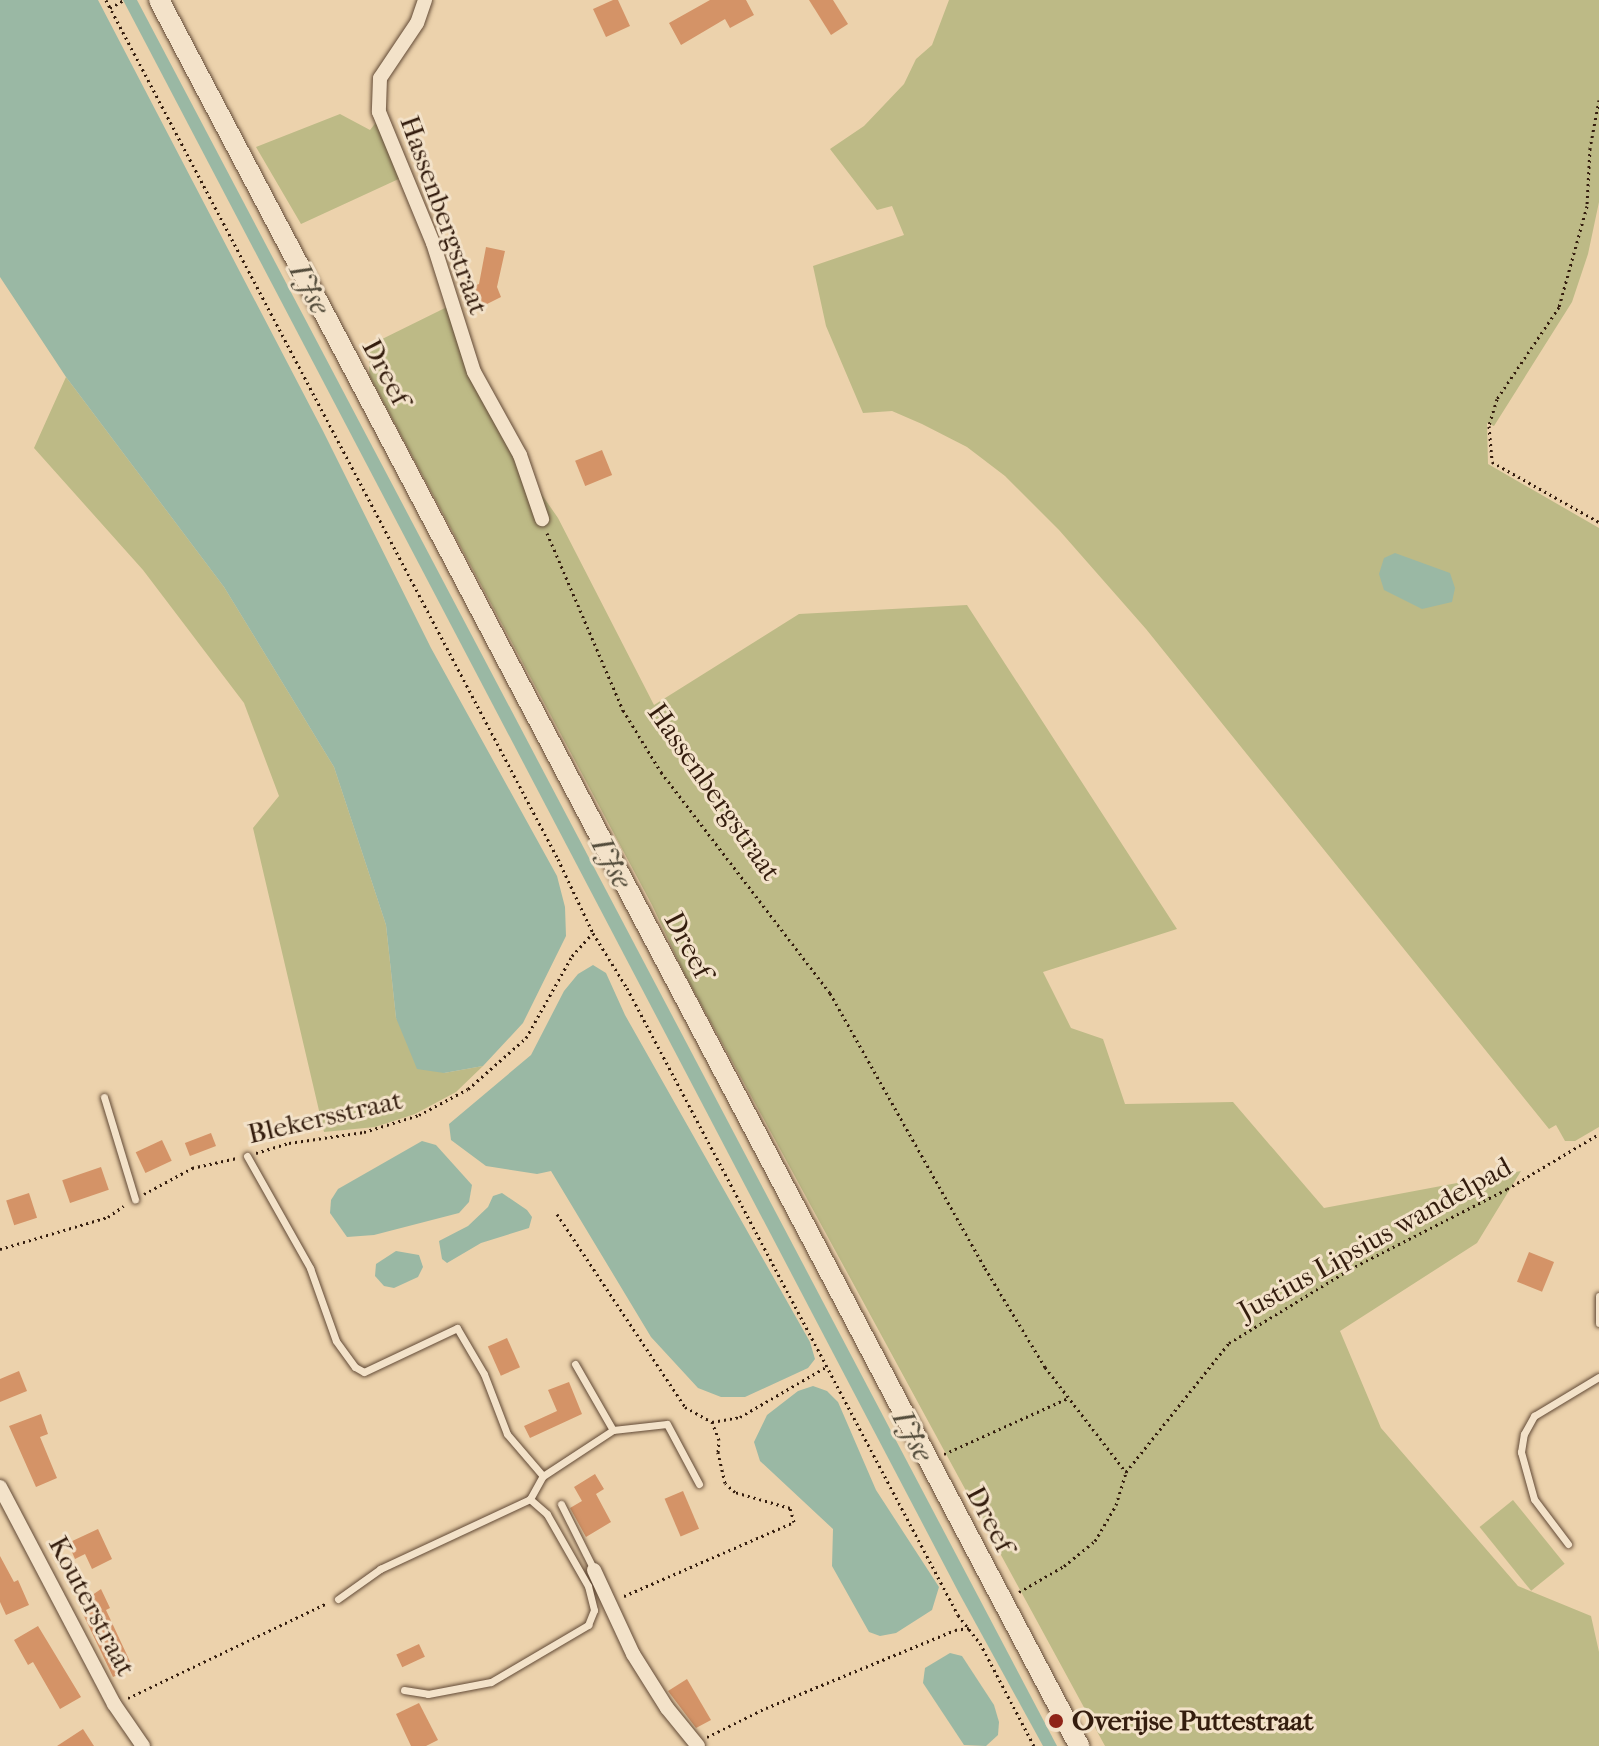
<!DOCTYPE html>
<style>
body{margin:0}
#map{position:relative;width:1599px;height:1746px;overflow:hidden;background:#ecd2ac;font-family:"IM FELL French Canon",serif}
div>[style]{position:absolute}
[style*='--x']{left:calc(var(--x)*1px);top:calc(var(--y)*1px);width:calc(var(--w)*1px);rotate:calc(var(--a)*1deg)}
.green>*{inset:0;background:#bdba86;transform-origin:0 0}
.water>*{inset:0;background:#9ab8a4}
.building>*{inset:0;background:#d49367;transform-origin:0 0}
.path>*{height:3px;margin-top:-1.5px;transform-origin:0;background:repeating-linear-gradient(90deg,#341d0e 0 2px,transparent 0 6px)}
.roads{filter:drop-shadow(0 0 2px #624a36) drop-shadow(0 0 2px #624a36)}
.service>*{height:7px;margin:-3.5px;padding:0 3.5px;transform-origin:3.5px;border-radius:3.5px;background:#f3e2c9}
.minor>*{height:14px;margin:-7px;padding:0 7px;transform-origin:7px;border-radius:7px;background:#f3e2c9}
.secondary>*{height:20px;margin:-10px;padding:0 10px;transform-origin:10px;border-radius:10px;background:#f3e2c9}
.dots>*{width:22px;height:22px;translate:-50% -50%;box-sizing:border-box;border:4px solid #f3e2c9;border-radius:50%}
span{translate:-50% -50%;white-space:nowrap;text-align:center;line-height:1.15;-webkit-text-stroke:6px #f3e2c9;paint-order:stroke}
.street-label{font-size:28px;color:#341d0e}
.poi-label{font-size:28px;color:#341d0e;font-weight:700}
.left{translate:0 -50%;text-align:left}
.water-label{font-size:30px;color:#534c3b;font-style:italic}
</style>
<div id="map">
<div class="green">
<i style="clip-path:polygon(949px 0,1599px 0,1599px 202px,1588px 254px,1572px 302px,1494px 426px,1487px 423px,1488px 464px,1599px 528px,1599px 1127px,1575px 1141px,1565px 1141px,1556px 1125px,1549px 1129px,1146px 629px,1059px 530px,1005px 476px,967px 447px,922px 424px,892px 411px,863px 413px,826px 326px,813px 266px,904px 235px,892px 206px,877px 210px,830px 149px,864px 126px,904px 84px,916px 59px,932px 45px)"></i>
<i style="clip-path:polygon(340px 114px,370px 130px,377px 121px,403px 177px,301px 224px,256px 147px)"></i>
<i style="clip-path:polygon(447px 307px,524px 469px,558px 518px,654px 705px,799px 614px,967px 605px,1177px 929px,1043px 972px,1071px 1028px,1103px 1039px,1125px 1104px,1233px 1102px,1324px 1208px,1521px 1171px,1477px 1243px,1340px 1331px,1381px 1428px,1518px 1586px,1591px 1616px,1599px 1652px,1599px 1746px,1105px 1746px,683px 971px,652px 905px,369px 375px,370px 345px)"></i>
<i style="clip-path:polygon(66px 377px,224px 587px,334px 767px,386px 925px,396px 1018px,444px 1073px,483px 1066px,456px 1092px,415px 1114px,375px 1127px,324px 1132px,253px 828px,279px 796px,244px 703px,143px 570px,34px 448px)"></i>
<i style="left:1513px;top:1500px;width:82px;height:43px;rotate:51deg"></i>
</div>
<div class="water">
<i style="clip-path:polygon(0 0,98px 0,323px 431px,431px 648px,557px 876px,565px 907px,566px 936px,523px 1023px,483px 1066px,444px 1073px,417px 1069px,396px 1018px,386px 925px,334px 767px,224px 587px,66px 377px,0 277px)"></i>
<i style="clip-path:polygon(123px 0,137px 0,1057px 1746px,1043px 1746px,959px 1593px)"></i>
<i style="clip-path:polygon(1395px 553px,1450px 573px,1455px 588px,1452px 602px,1422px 609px,1384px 590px,1379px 574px,1384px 558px)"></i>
<i style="clip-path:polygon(593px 965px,606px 973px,625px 1015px,810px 1342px,815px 1359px,808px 1368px,745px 1397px,721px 1397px,698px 1388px,651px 1337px,551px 1171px,537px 1174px,486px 1166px,451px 1140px,449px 1124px,531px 1055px,564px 991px,578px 974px)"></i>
<i style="clip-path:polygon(422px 1141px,436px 1145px,472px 1185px,469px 1202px,459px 1213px,374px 1235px,347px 1237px,330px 1213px,331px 1200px,338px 1189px)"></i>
<i style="clip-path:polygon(502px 1193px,527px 1210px,532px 1217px,529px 1228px,481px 1243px,447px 1263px,442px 1259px,439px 1241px,468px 1226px,488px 1207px,493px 1196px)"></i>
<i style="clip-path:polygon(396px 1251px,419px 1255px,423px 1267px,418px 1277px,394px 1288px,384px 1286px,375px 1276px,376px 1264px)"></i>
<i style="clip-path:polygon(813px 1386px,827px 1391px,838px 1402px,876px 1490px,939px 1587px,932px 1610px,896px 1633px,880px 1636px,869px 1632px,832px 1566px,833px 1529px,760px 1461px,754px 1442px,767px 1415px,798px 1391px)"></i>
<i style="clip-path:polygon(950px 1653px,962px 1656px,994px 1705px,999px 1722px,998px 1735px,986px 1746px,964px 1745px,923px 1683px,925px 1668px)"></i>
</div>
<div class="building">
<i style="clip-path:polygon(613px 0,618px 0,630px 26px,606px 37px,593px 9px)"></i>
<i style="clip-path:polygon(710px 0,746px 0,754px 15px,730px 28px,725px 19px,681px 45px,669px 23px)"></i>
<i style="clip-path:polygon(809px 0,833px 0,848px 24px,831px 35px)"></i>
<i style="clip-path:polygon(486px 247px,505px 251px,497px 287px,501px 297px,483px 306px,474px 286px,479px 284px)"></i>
<i style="left:602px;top:450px;width:27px;height:29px;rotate:68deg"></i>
<i style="left:211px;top:1133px;width:14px;height:28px;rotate:69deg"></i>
<i style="left:162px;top:1140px;width:23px;height:29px;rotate:65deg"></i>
<i style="left:101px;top:1167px;width:24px;height:41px;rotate:71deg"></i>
<i style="left:29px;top:1193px;width:26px;height:24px;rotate:72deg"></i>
<i style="left:1529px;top:1252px;width:27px;height:32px;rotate:22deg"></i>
<i style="left:507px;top:1338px;width:32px;height:21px;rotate:66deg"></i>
<i style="clip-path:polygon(19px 1371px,27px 1391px,0 1402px,0 1379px)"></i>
<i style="clip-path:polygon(569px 1382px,582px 1414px,530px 1438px,524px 1426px,557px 1411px,548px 1390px)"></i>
<i style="clip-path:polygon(41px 1414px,48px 1434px,40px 1437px,57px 1478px,36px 1487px,9px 1426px)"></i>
<i style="clip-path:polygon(595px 1474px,604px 1489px,596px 1494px,611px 1522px,586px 1537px,570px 1508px,582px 1501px,574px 1487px)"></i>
<i style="left:683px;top:1491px;width:41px;height:20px;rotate:67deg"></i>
<i style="clip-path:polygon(98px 1529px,112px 1559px,92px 1569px,85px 1554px,75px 1559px,68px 1543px)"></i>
<i style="clip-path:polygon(0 1556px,14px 1582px,18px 1580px,29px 1605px,6px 1615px,0 1602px)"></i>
<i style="clip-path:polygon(101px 1589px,110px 1608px,106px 1610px,133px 1668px,113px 1677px,82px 1612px,87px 1611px,82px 1602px)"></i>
<i style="clip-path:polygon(38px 1626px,81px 1697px,60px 1709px,33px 1662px,28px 1665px,14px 1640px)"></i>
<i style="left:419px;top:1644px;width:14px;height:25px;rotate:65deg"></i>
<i style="clip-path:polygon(687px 1679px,711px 1720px,696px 1728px,668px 1691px)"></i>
<i style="clip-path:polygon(419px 1703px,438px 1740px,426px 1746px,411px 1746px,396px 1714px)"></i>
<i style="clip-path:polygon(83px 1729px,94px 1746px,57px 1746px)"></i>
</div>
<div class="path">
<i style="--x:106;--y:0;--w:971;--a:62.25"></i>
<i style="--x:558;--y:859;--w:82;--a:64.7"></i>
<i style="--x:593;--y:933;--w:65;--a:58.3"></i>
<i style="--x:627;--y:988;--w:709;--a:62.17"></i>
<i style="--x:958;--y:1615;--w:36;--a:52"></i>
<i style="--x:980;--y:1643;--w:116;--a:62.3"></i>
<i style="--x:110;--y:8;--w:16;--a:-30"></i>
<i style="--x:1599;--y:100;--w:49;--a:100.6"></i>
<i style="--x:1590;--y:148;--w:58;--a:93"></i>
<i style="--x:1587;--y:206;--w:105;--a:105.5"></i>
<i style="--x:1559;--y:307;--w:111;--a:124"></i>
<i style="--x:1497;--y:399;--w:28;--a:107"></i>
<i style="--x:1489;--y:426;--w:36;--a:85"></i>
<i style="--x:1492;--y:462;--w:123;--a:29.3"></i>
<i style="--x:547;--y:533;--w:193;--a:66.8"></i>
<i style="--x:623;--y:710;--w:73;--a:58.5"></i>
<i style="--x:661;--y:772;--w:278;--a:52.6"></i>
<i style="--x:830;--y:993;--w:316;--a:60.6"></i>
<i style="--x:985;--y:1268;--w:116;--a:58.8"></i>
<i style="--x:1045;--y:1367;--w:133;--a:52.4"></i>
<i style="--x:256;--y:1153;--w:34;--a:-17"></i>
<i style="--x:289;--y:1143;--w:76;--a:-8.3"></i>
<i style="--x:364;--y:1132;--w:58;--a:-17.2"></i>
<i style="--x:419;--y:1115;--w:55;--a:-28"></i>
<i style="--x:468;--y:1089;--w:77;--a:-41.3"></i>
<i style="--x:526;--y:1038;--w:94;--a:-60.7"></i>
<i style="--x:572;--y:956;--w:30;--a:-48"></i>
<i style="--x:144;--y:1194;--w:55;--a:-28.4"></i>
<i style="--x:192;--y:1168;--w:46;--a:-12.5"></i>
<i style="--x:557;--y:1214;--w:232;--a:56.4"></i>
<i style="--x:685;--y:1407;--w:31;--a:29"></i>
<i style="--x:712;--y:1422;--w:28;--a:-10"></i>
<i style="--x:740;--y:1417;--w:99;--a:-30.2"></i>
<i style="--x:0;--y:1249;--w:113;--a:-16.5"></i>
<i style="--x:108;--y:1217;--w:19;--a:-35"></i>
<i style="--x:944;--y:1454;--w:136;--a:-24.3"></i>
<i style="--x:1019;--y:1592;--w:52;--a:-30"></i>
<i style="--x:1064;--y:1566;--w:40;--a:-39"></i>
<i style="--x:1095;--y:1541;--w:42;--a:-59.7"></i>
<i style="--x:1116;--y:1505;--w:34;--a:-73"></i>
<i style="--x:1126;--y:1472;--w:165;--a:-51.4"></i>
<i style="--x:1229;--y:1343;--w:142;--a:-31.4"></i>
<i style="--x:1350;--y:1269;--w:176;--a:-27"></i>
<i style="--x:1507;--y:1189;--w:107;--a:-30.9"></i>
<i style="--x:624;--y:1596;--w:185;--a:-23.5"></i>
<i style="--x:794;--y:1522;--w:15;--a:-106"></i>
<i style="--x:790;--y:1508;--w:57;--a:-163.8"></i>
<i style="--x:735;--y:1492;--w:13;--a:-138"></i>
<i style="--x:725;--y:1483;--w:32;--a:-103"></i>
<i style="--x:718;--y:1452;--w:12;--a:-85"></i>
<i style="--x:719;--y:1440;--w:19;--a:-111"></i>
<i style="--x:128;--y:1698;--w:221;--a:-25.5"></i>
<i style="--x:707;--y:1737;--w:66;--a:-26.2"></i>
<i style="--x:766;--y:1708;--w:204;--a:-22.4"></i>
<i style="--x:955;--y:1630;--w:14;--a:-8"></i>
</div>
<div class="roads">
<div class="service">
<i style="--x:104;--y:1097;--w:107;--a:73.1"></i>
<i style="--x:247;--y:1156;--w:129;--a:60.6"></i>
<i style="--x:310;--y:1268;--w:77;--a:70.4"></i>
<i style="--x:336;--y:1341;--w:32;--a:54"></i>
<i style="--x:355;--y:1367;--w:10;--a:29"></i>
<i style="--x:364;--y:1372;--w:103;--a:-25.3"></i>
<i style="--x:457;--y:1328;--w:53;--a:59.6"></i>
<i style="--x:484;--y:1374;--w:64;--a:69"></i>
<i style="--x:507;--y:1434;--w:55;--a:49.4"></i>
<i style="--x:1599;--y:1296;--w:27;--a:90"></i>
<i style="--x:575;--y:1364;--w:76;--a:60.1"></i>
<i style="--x:561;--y:1504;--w:74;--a:63.4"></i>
<i style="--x:1568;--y:1544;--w:56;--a:-127.1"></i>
<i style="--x:1534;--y:1499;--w:49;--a:-105.5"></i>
<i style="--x:1521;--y:1452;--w:18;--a:-81"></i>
<i style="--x:1524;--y:1434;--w:21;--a:-61"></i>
<i style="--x:1534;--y:1416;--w:76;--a:-31"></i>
<i style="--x:338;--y:1599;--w:52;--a:-35.5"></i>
<i style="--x:380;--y:1569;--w:166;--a:-25"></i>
<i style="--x:404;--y:1690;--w:24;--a:9"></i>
<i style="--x:428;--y:1694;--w:64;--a:-10.8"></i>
<i style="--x:491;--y:1682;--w:113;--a:-30.4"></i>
<i style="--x:588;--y:1625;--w:16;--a:-68"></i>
<i style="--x:594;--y:1610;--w:25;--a:-104"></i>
<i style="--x:588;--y:1586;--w:83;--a:-119.7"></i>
<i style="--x:547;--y:1514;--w:23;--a:-139"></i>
<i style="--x:530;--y:1499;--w:26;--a:-61"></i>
<i style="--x:543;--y:1476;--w:84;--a:-33.3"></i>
<i style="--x:613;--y:1430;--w:54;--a:-6.3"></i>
<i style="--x:667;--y:1424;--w:68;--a:61.9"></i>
</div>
<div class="minor">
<i style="--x:425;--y:0;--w:24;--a:109"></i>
<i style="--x:417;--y:23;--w:66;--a:123.9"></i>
<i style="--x:380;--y:78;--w:34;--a:92"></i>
<i style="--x:379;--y:112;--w:142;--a:67.6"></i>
<i style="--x:433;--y:243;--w:135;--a:72.4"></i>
<i style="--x:474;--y:372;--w:95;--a:61"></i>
<i style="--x:520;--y:455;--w:68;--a:71"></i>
<i style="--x:0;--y:1487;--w:245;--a:62.3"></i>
<i style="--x:114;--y:1704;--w:51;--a:55.4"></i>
<i style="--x:594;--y:1570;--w:93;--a:65.1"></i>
<i style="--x:633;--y:1654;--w:64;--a:57.8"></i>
<i style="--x:667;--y:1708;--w:49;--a:50.8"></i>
</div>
<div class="secondary">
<i style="--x:159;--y:0;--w:1974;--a:62.21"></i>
</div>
</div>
<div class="dots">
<i style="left:1056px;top:1721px;background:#8f2418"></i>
</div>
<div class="street-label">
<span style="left:444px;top:215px;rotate:70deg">Hassenbergstraat</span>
<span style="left:386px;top:372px;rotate:62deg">Dreef</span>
<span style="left:714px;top:792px;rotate:55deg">Hassenbergstraat</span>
<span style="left:688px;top:945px;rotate:62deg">Dreef</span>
<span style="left:325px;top:1117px;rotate:-13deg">Blekersstraat</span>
<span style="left:1375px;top:1239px;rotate:-29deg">Justius Lipsius wandelpad</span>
<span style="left:990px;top:1519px;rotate:62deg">Dreef</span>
<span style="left:92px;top:1606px;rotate:62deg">Kouterstraat</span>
</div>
<div class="poi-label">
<span class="left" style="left:1072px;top:1721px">Overijse Puttestraat</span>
</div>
<div class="water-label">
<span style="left:309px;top:289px;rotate:62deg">IJse</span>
<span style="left:611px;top:863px;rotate:62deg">IJse</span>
<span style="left:912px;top:1436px;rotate:62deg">IJse</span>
</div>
</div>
